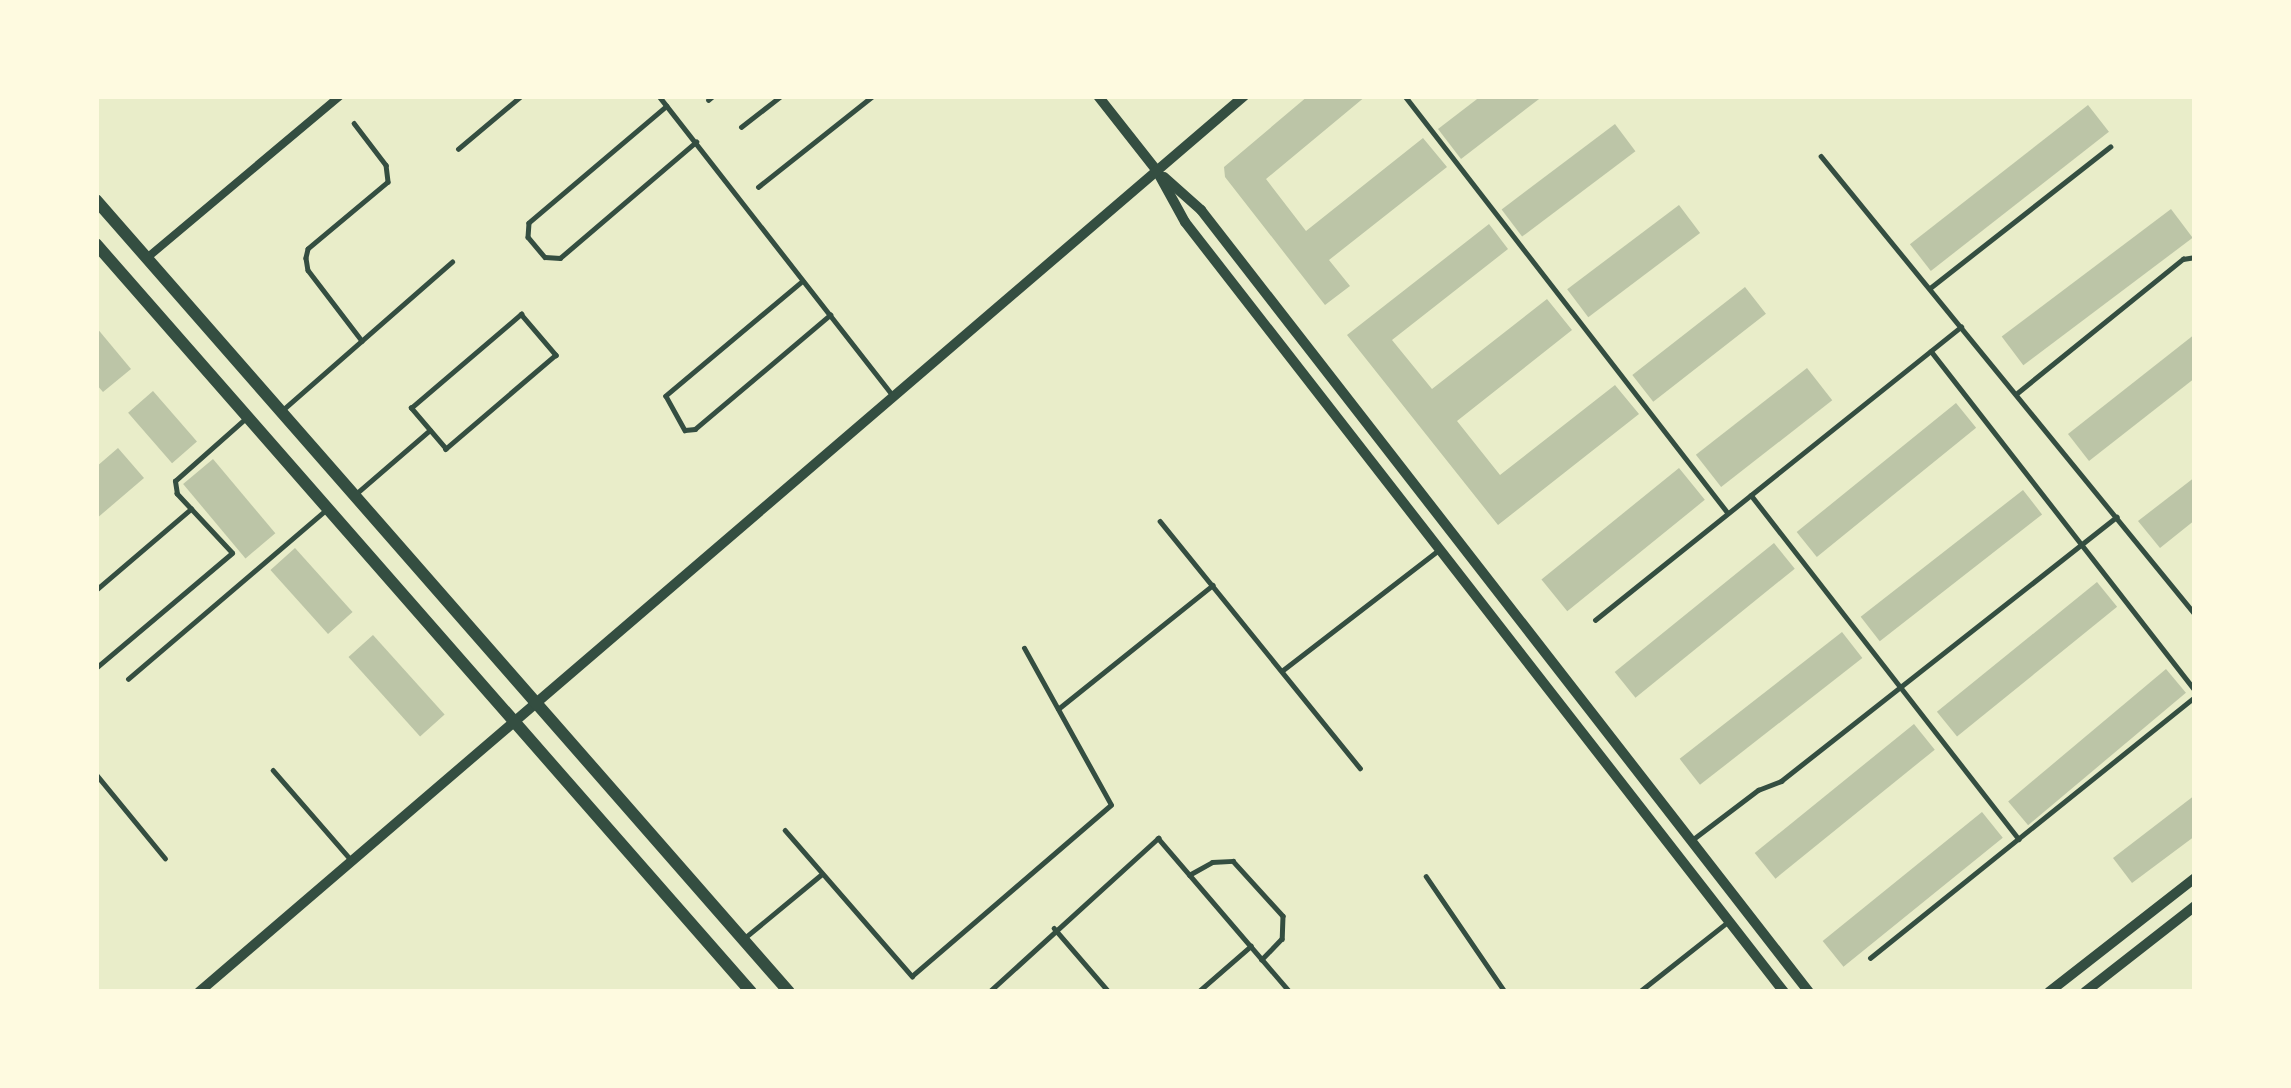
<!DOCTYPE html>
<style>
body{margin:0}
#map{position:relative;width:2291px;height:1088px;overflow:hidden;background:#e9edc9;font-family:"Alegreya Sans",sans-serif}
div>[style]{position:absolute}
[style*='--x']{left:calc(var(--x)*1px);top:calc(var(--y)*1px);width:calc(var(--w)*1px);rotate:calc(var(--a)*1deg)}
.building>*{inset:0;background:#bcc5a7;transform-origin:0 0}
.service>*{height:4.5px;margin:-2.25px;padding:0 2.25px;transform-origin:2.25px;border-radius:2.25px;background:#344e41}
.minor>*{height:8px;margin:-4px;padding:0 4px;transform-origin:4px;border-radius:4px;background:#344e41}
.tertiary>*{height:10px;margin:-5px;padding:0 5px;transform-origin:5px;border-radius:5px;background:#344e41}
.secondary>*{height:12px;margin:-6px;padding:0 6px;transform-origin:6px;border-radius:6px;background:#344e41}
span{translate:-50% -50%;white-space:nowrap;text-align:center;line-height:1.15;-webkit-text-stroke:12px #fefae0;paint-order:stroke}
.frame{position:absolute;inset:0;border:99px solid #fefae0;pointer-events:none}
</style>
<div id="map">
<div class="building">
<i style="clip-path:polygon(1308px 96px,1366px 96px,1266px 179px,1306px 231px,1423px 138px,1447px 167px,1329px 260px,1350px 286px,1325px 305px,1225px 177px,1224px 167px)"></i>
<i style="clip-path:polygon(1481px 96px,1543px 96px,1461px 159px,1438px 129px)"></i>
<i style="left:2088px;top:105px;width:34px;height:226px;rotate:52deg"></i>
<i style="left:1615px;top:124px;width:34px;height:142px;rotate:53deg"></i>
<i style="left:1679px;top:205px;width:35px;height:140px;rotate:53deg"></i>
<i style="left:2171px;top:209px;width:36px;height:212px;rotate:53deg"></i>
<i style="clip-path:polygon(1489px 224px,1508px 249px,1392px 340px,1432px 389px,1547px 299px,1572px 330px,1457px 421px,1500px 475px,1615px 385px,1639px 414px,1498px 525px,1347px 335px)"></i>
<i style="left:1745px;top:287px;width:34px;height:143px;rotate:52deg"></i>
<i style="clip-path:polygon(96px 327px,131px 369px,103px 392px,96px 384px)"></i>
<i style="clip-path:polygon(2195px 334px,2195px 378px,2089px 461px,2068px 434px)"></i>
<i style="left:1807px;top:368px;width:41px;height:141px;rotate:52deg"></i>
<i style="left:153px;top:391px;width:67px;height:33px;rotate:49deg"></i>
<i style="left:1956px;top:403px;width:32px;height:205px;rotate:51deg"></i>
<i style="clip-path:polygon(118px 448px,144px 478px,96px 519px,96px 467px)"></i>
<i style="left:213px;top:459px;width:97px;height:39px;rotate:50deg"></i>
<i style="left:1679px;top:468px;width:41px;height:177px;rotate:51deg"></i>
<i style="clip-path:polygon(2195px 477px,2195px 520px,2160px 548px,2138px 521px)"></i>
<i style="left:2023px;top:490px;width:31px;height:206px;rotate:52deg"></i>
<i style="left:1774px;top:543px;width:33px;height:205px;rotate:51deg"></i>
<i style="left:295px;top:548px;width:86px;height:33px;rotate:48deg"></i>
<i style="left:2097px;top:582px;width:32px;height:206px;rotate:51deg"></i>
<i style="left:1842px;top:632px;width:33px;height:206px;rotate:52deg"></i>
<i style="left:373px;top:635px;width:107px;height:33px;rotate:48deg"></i>
<i style="left:2166px;top:669px;width:31px;height:206px;rotate:50deg"></i>
<i style="left:1914px;top:724px;width:33px;height:205px;rotate:51deg"></i>
<i style="clip-path:polygon(2195px 795px,2195px 836px,2132px 883px,2113px 858px)"></i>
<i style="left:1982px;top:812px;width:33px;height:205px;rotate:51deg"></i>
</div>
<div class="service">
<i style="--x:659;--y:96;--w:378;--a:52"></i>
<i style="--x:1405;--y:96;--w:527;--a:52.24"></i>
<i style="--x:708;--y:100;--w:6;--a:-39"></i>
<i style="--x:667;--y:106;--w:181;--a:139.7"></i>
<i style="--x:529;--y:223;--w:14;--a:94"></i>
<i style="--x:528;--y:237;--w:26;--a:50"></i>
<i style="--x:545;--y:257;--w:15;--a:4"></i>
<i style="--x:560;--y:258;--w:179;--a:-40.5"></i>
<i style="--x:354;--y:123;--w:53;--a:52.7"></i>
<i style="--x:386;--y:165;--w:17;--a:83"></i>
<i style="--x:388;--y:182;--w:104;--a:140.1"></i>
<i style="--x:308;--y:249;--w:9;--a:103"></i>
<i style="--x:306;--y:258;--w:12;--a:81"></i>
<i style="--x:308;--y:270;--w:89;--a:52.7"></i>
<i style="--x:741;--y:127;--w:51;--a:-37.8"></i>
<i style="--x:458;--y:149;--w:82;--a:-40.1"></i>
<i style="--x:1821;--y:156;--w:591;--a:50.77"></i>
<i style="--x:758;--y:187;--w:147;--a:-38.4"></i>
<i style="--x:803;--y:281;--w:179;--a:140"></i>
<i style="--x:666;--y:396;--w:39;--a:61"></i>
<i style="--x:685;--y:430;--w:10;--a:-6"></i>
<i style="--x:695;--y:429;--w:177;--a:-40.2"></i>
<i style="--x:1930;--y:288;--w:229;--a:-38.1"></i>
<i style="--x:521;--y:314;--w:54;--a:49.5"></i>
<i style="--x:556;--y:355;--w:145;--a:139.5"></i>
<i style="--x:446;--y:449;--w:54;--a:-130.5"></i>
<i style="--x:411;--y:408;--w:145;--a:-40.5"></i>
<i style="--x:1931;--y:351;--w:430;--a:52.1"></i>
<i style="--x:2016;--y:394;--w:215;--a:-39"></i>
<i style="--x:2183;--y:259;--w:12;--a:-9"></i>
<i style="--x:285;--y:408;--w:222;--a:-41.2"></i>
<i style="--x:357;--y:493;--w:96;--a:-40.8"></i>
<i style="--x:1751;--y:495;--w:436;--a:52.1"></i>
<i style="--x:1160;--y:521;--w:318;--a:51"></i>
<i style="--x:96;--y:590;--w:125;--a:-40.5"></i>
<i style="--x:1595;--y:620;--w:469;--a:-38.7"></i>
<i style="--x:96;--y:668;--w:178;--a:-40.2"></i>
<i style="--x:232;--y:553;--w:81;--a:-133"></i>
<i style="--x:177;--y:494;--w:13;--a:-99"></i>
<i style="--x:175;--y:481;--w:95;--a:-41.6"></i>
<i style="--x:1283;--y:670;--w:198;--a:-37.6"></i>
<i style="--x:128;--y:679;--w:259;--a:-40.5"></i>
<i style="--x:1058;--y:709;--w:198;--a:-38.7"></i>
<i style="--x:273;--y:770;--w:121;--a:49"></i>
<i style="--x:96;--y:774;--w:109;--a:50.6"></i>
<i style="--x:785;--y:830;--w:194;--a:49"></i>
<i style="--x:912;--y:976;--w:262;--a:-40.7"></i>
<i style="--x:1111;--y:805;--w:179;--a:-119"></i>
<i style="--x:1692;--y:840;--w:83;--a:-37.1"></i>
<i style="--x:1758;--y:790;--w:25;--a:-21"></i>
<i style="--x:1781;--y:781;--w:427;--a:-38.2"></i>
<i style="--x:1189;--y:875;--w:26;--a:-29"></i>
<i style="--x:1212;--y:862;--w:21;--a:-3"></i>
<i style="--x:1233;--y:861;--w:74;--a:47.7"></i>
<i style="--x:1283;--y:916;--w:23;--a:92"></i>
<i style="--x:1282;--y:939;--w:29;--a:134"></i>
<i style="--x:1426;--y:876;--w:140;--a:55.7"></i>
<i style="--x:1054;--y:928;--w:84;--a:49.3"></i>
<i style="--x:747;--y:936;--w:97;--a:-39.6"></i>
<i style="--x:1870;--y:958;--w:417;--a:-38.8"></i>
<i style="--x:989;--y:992;--w:229;--a:-42.3"></i>
<i style="--x:1158;--y:838;--w:203;--a:49.4"></i>
<i style="--x:1198;--y:992;--w:70;--a:-41"></i>
<i style="--x:1639;--y:992;--w:115;--a:-38.3"></i>
</div>
<div class="minor">
<i style="--x:148;--y:257;--w:251;--a:-40"></i>
</div>
<div class="tertiary">
<i style="--x:1098;--y:96;--w:95;--a:51.8"></i>
<i style="--x:1157;--y:171;--w:58;--a:61.2"></i>
<i style="--x:1185;--y:222;--w:976;--a:52.12"></i>
<i style="--x:1164;--y:177;--w:50;--a:41.7"></i>
<i style="--x:1201;--y:210;--w:991;--a:52.14"></i>
<i style="--x:199;--y:992;--w:1377;--a:-40.61"></i>
<i style="--x:2049;--y:992;--w:185;--a:-38"></i>
<i style="--x:2085;--y:992;--w:140;--a:-38"></i>
</div>
<div class="secondary">
<i style="--x:96;--y:200;--w:1052;--a:48.81"></i>
<i style="--x:96;--y:244;--w:994;--a:48.79"></i>
</div>
<div class="frame"></div>
</div>
